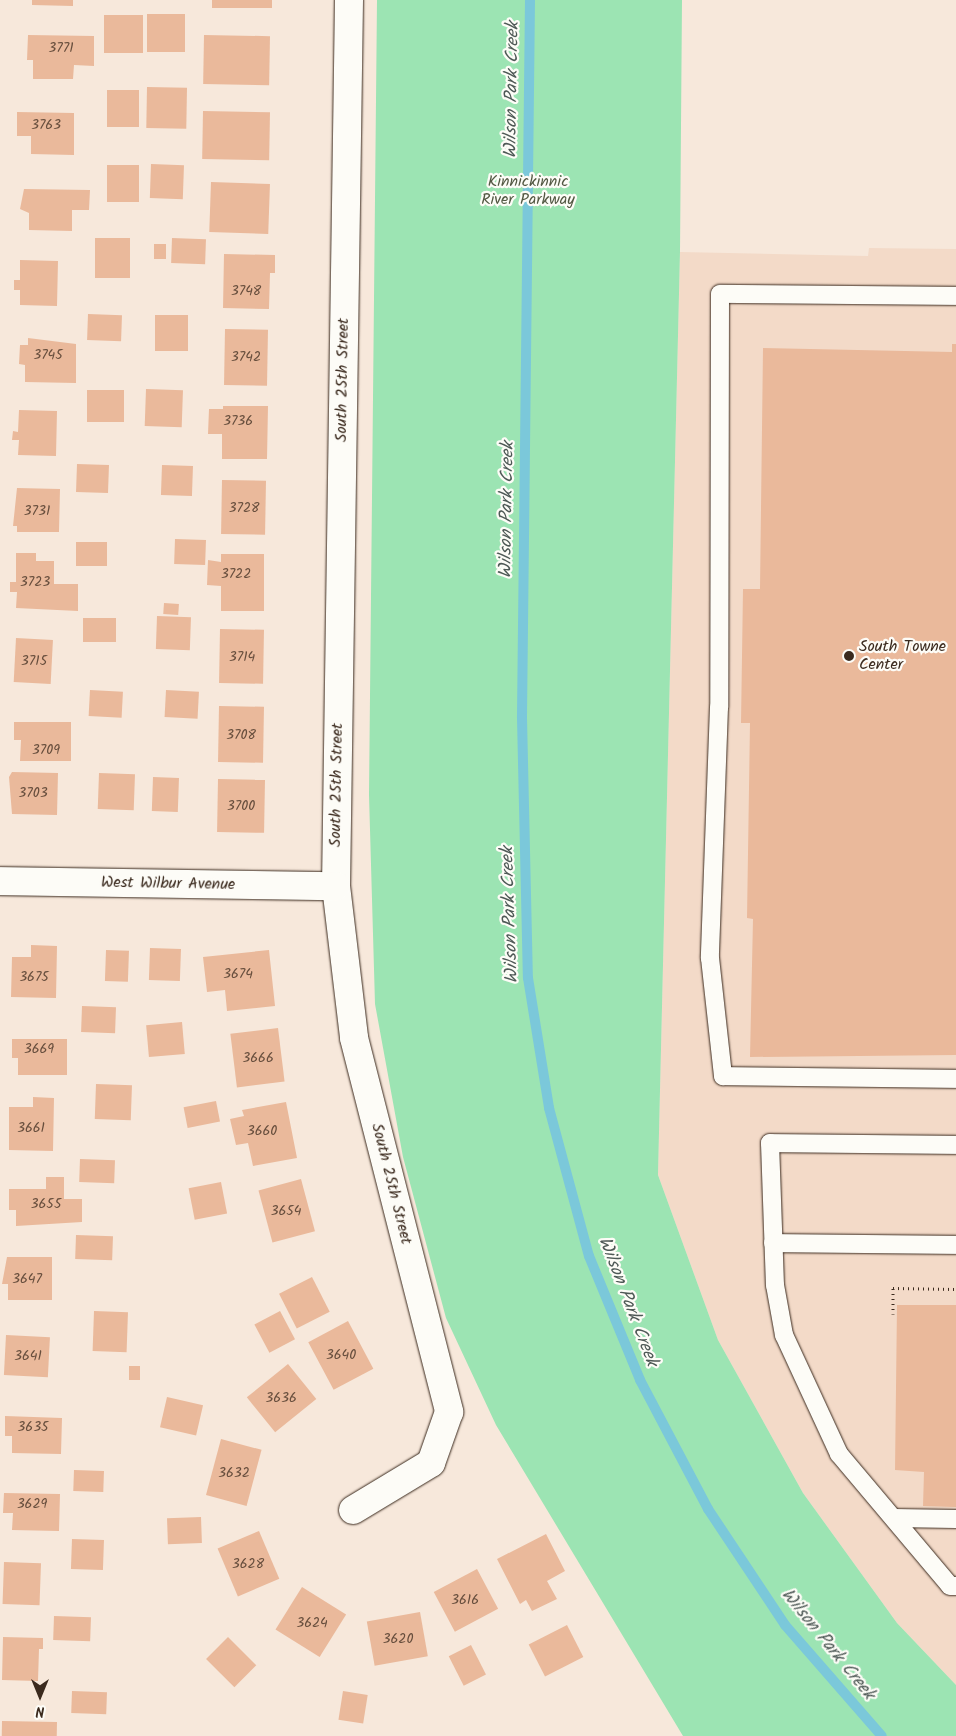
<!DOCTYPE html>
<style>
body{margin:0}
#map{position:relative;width:956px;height:1736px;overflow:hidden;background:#f7e8db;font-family:Kalam,sans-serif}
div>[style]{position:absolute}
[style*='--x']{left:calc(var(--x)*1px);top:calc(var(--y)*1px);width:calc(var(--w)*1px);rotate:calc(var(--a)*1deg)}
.built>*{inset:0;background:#f3dac8}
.green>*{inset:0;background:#9ce4b3}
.stream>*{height:10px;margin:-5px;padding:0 5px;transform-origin:5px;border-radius:5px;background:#7bc8da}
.building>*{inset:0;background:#eab99b;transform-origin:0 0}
.path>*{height:3px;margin-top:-1.5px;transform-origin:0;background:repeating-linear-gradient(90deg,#3b2a1e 0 1px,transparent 0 5px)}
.roads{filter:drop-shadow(0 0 1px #3b2a1e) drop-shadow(0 0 1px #3b2a1e)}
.service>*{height:18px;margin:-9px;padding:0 9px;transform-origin:9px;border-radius:9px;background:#fdfcf7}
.minor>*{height:28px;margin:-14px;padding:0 14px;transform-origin:14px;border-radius:14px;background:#fdfcf7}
.dots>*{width:14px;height:14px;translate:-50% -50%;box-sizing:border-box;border:2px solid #fdfcf7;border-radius:50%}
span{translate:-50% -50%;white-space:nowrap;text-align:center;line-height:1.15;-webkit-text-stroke:4.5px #fdfcf7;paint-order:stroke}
.number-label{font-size:14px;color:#674e3d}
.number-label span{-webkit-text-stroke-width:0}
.park-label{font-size:16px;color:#535843}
.street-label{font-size:16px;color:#3b2a1e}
.poi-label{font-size:16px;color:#3b2a1e}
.left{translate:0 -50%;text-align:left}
.water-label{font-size:18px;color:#4e5956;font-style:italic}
.north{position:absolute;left:15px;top:1671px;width:50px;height:50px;-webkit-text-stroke:4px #fdfcf7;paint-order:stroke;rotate:180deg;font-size:14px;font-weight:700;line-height:20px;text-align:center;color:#3b2a1e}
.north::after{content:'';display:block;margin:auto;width:18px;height:22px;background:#3b2a1e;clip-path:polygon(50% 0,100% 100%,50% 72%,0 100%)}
</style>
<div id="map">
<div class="built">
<i style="clip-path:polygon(869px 248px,956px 249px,956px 1685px,897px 1623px,803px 1493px,718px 1340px,658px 1175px,680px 252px,868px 256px)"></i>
</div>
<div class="green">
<i style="clip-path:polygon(377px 0,682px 0,680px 252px,658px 1175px,718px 1340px,803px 1493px,897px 1623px,956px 1685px,956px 1736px,683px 1736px,496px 1425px,446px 1318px,403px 1157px,375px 1004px,369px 795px)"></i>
</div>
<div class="stream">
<i style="--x:530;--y:0;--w:718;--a:90.64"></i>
<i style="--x:522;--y:718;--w:260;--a:88.7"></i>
<i style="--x:528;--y:978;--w:132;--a:80.8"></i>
<i style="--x:549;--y:1108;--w:153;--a:74.9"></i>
<i style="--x:589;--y:1256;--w:134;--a:67.6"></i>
<i style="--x:640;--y:1380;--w:146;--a:62.2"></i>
<i style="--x:708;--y:1509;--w:139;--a:56.4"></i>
<i style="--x:785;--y:1625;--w:147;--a:48.9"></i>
</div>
<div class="building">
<i style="clip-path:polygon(32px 0,73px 0,73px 6px,32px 5px)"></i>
<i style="left:212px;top:0;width:60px;height:8px"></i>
<i style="left:147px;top:14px;width:38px;height:38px"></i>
<i style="left:104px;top:15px;width:39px;height:38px"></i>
<i style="clip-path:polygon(28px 35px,94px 36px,94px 66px,74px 65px,73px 79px,33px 79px,33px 60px,27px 60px)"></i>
<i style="left:204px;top:35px;width:66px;height:49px;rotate:1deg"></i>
<i style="left:147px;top:87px;width:40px;height:41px;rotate:1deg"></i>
<i style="left:107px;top:90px;width:32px;height:37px"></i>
<i style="left:203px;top:111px;width:67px;height:48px;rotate:1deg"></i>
<i style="clip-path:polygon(17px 112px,74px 113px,74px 155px,31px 154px,31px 136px,17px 136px)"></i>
<i style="left:151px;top:164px;width:33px;height:34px;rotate:2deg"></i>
<i style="left:107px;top:165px;width:32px;height:37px"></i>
<i style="left:211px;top:182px;width:59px;height:50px;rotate:2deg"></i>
<i style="clip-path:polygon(24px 189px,90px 190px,89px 210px,72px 210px,72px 231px,29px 230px,29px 213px,20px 209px)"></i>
<i style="left:95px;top:238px;width:35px;height:40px"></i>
<i style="left:172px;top:238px;width:34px;height:25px;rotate:2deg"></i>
<i style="left:154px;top:244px;width:12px;height:15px"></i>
<i style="clip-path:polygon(224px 254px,275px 255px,275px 273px,270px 273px,269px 309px,223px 308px)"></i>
<i style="clip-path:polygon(20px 260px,58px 261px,57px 306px,20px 305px,20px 290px,14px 290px,14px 280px,20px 280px)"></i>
<i style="left:88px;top:314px;width:34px;height:26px;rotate:2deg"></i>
<i style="left:155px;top:315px;width:33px;height:36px"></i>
<i style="left:225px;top:329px;width:43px;height:56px;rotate:1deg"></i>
<i style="clip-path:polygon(28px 338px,76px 344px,76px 383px,25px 382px,25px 365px,19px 364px,20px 345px,28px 345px)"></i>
<i style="clip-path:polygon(952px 344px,956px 344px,956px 1055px,750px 1057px,753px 919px,747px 918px,750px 723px,741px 723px,743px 589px,760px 589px,763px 348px,952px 352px)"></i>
<i style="left:146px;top:389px;width:37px;height:37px;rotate:2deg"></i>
<i style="left:87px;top:390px;width:37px;height:32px"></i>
<i style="clip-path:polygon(223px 406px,268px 406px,267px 459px,222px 459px,222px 434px,208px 434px,209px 409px,223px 409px)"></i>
<i style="clip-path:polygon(19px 410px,57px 411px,56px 456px,18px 455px,19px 440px,12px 440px,13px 431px,18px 432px)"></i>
<i style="left:77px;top:464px;width:32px;height:28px;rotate:2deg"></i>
<i style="left:162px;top:465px;width:31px;height:30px;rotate:2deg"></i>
<i style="left:222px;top:480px;width:44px;height:54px;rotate:1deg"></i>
<i style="clip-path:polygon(17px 488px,60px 489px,59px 532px,17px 532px,17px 526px,13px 526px)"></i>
<i style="left:175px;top:539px;width:31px;height:25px;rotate:2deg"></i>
<i style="left:76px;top:542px;width:31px;height:24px"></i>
<i style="clip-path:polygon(16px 553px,36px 553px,36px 561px,54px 561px,54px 584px,78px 584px,78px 611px,16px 608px,17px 592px,10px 592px,10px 582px,16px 582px)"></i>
<i style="clip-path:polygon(221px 554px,264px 554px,264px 611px,221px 611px,221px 586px,207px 585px,208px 560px,221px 562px)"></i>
<i style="left:164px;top:603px;width:15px;height:11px;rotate:4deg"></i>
<i style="left:157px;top:616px;width:34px;height:33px;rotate:2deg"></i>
<i style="left:83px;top:618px;width:33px;height:24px"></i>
<i style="left:220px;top:629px;width:44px;height:54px;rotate:1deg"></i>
<i style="left:16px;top:638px;width:37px;height:44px;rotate:3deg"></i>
<i style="left:90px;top:690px;width:33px;height:26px;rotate:3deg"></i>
<i style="left:166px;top:690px;width:33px;height:27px;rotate:3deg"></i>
<i style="left:219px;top:706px;width:45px;height:56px;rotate:1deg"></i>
<i style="clip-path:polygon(14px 722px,71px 722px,71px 761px,20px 761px,21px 740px,14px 740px)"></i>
<i style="clip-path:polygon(12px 772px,58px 773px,57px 815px,12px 814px,9px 777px)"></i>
<i style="left:99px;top:773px;width:36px;height:36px;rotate:2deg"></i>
<i style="left:153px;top:777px;width:26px;height:34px;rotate:2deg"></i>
<i style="left:218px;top:779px;width:47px;height:53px;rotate:1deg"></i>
<i style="clip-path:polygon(31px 945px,57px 946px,56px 998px,11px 997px,12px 957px,31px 957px)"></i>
<i style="left:150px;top:948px;width:31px;height:32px;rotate:2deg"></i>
<i style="left:106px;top:950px;width:23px;height:31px;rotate:2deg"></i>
<i style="clip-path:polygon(269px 950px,275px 1006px,227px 1011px,225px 990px,207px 992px,203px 957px)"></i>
<i style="left:82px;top:1006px;width:34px;height:26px;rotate:2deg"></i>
<i style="left:182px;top:1022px;width:32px;height:36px;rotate:85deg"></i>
<i style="left:278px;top:1028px;width:54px;height:48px;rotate:83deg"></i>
<i style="clip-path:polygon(12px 1039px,67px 1039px,67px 1075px,18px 1075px,18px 1058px,12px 1058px)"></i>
<i style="left:96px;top:1084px;width:36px;height:35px;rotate:2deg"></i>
<i style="clip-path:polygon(33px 1097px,54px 1098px,53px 1151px,9px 1150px,9px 1107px,33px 1107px)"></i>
<i style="left:216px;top:1101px;width:21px;height:33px;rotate:79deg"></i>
<i style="clip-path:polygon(286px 1102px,297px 1158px,253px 1166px,248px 1143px,236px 1145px,230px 1119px,244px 1116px,242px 1110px)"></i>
<i style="left:80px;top:1159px;width:35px;height:23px;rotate:2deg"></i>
<i style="clip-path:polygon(46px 1177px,64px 1177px,64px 1199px,82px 1199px,82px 1222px,16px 1226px,16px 1210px,9px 1210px,9px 1189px,46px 1189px)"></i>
<i style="left:301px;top:1179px;width:54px;height:44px;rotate:75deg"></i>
<i style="left:221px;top:1182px;width:32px;height:33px;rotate:79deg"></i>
<i style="left:76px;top:1235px;width:37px;height:24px;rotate:2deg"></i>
<i style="clip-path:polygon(7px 1257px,52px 1257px,52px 1300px,8px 1300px,8px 1284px,2px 1284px)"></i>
<i style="left:312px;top:1277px;width:39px;height:37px;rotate:63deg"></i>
<i style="clip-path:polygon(897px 1305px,956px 1305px,956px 1507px,923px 1506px,924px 1472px,895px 1470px)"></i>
<i style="left:94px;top:1311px;width:34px;height:40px;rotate:2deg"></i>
<i style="left:280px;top:1311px;width:32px;height:29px;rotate:62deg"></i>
<i style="left:348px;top:1321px;width:54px;height:45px;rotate:62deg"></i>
<i style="left:6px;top:1335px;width:44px;height:40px;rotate:3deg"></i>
<i style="left:288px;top:1364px;width:45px;height:53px;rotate:51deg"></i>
<i style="left:129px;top:1366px;width:11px;height:14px"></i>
<i style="left:167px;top:1397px;width:37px;height:31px;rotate:13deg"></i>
<i style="clip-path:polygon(5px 1416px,62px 1418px,61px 1454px,12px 1453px,12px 1436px,5px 1436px)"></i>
<i style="left:221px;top:1439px;width:42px;height:58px;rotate:15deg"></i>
<i style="left:74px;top:1470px;width:30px;height:21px;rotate:2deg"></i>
<i style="clip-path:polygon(4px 1493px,60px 1494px,59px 1531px,12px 1530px,13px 1513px,3px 1513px)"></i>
<i style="left:201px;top:1517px;width:26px;height:34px;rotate:88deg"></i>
<i style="left:259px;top:1531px;width:52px;height:45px;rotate:67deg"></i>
<i style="clip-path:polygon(546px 1534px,565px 1571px,547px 1581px,557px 1599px,532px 1611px,526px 1600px,520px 1604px,497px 1559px)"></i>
<i style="left:72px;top:1539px;width:32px;height:30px;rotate:2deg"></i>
<i style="left:4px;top:1562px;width:37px;height:42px;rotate:2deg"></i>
<i style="left:477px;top:1569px;width:45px;height:49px;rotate:62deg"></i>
<i style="left:302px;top:1587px;width:52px;height:50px;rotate:32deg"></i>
<i style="left:420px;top:1612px;width:45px;height:54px;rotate:80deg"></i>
<i style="left:54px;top:1616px;width:37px;height:24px;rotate:2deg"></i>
<i style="left:567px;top:1625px;width:36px;height:43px;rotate:63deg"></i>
<i style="clip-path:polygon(3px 1637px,43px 1638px,43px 1649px,39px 1649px,38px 1681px,2px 1680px)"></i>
<i style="left:228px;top:1637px;width:40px;height:31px;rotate:45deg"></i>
<i style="left:471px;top:1645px;width:33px;height:25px;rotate:63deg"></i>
<i style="left:72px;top:1691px;width:35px;height:22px;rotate:2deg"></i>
<i style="left:343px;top:1691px;width:25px;height:29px;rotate:9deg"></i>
<i style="left:2px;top:1721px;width:55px;height:15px;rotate:1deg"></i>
</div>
<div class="path">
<i style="--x:893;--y:1314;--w:26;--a:-90"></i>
<i style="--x:893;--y:1288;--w:63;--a:0.9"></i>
</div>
<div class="roads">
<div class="service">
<i style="--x:956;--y:296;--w:236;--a:-179.5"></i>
<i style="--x:720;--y:294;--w:413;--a:90.1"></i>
<i style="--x:719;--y:707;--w:251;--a:92.1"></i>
<i style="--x:710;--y:958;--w:119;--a:83.7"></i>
<i style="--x:723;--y:1076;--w:233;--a:0.7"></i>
<i style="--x:956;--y:1145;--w:186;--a:-179.4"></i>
<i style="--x:770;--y:1143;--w:142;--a:88"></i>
<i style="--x:775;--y:1285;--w:51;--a:79.8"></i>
<i style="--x:784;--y:1335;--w:131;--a:65.2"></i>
<i style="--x:839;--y:1454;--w:172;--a:49.9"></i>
<i style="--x:950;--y:1586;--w:6;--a:0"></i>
<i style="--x:773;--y:1243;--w:183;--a:0.6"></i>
<i style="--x:894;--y:1518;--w:62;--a:0.9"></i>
</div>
<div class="minor">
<i style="--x:349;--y:0;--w:886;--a:90.84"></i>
<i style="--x:336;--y:886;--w:153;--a:83.2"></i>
<i style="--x:354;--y:1038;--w:386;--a:75.7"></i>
<i style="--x:449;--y:1412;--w:54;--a:109.4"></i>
<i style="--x:431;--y:1463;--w:91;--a:148.9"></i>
<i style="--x:0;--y:881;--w:336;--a:0.9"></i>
</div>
</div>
<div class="dots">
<i style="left:849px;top:656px;background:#3b2a1e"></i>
</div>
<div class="number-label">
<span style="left:61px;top:48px">3771</span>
<span style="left:46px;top:125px">3763</span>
<span style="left:246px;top:291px">3748</span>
<span style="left:48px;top:355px">3745</span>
<span style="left:246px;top:357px">3742</span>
<span style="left:238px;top:421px">3736</span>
<span style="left:244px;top:508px">3728</span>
<span style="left:37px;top:511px">3731</span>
<span style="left:236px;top:574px">3722</span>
<span style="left:35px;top:582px">3723</span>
<span style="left:242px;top:657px">3714</span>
<span style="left:34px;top:661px">3715</span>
<span style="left:241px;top:735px">3708</span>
<span style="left:46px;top:750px">3709</span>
<span style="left:33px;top:793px">3703</span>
<span style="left:241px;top:806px">3700</span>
<span style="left:238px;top:974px">3674</span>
<span style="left:34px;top:977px">3675</span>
<span style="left:39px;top:1049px">3669</span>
<span style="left:258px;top:1058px">3666</span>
<span style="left:31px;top:1128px">3661</span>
<span style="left:262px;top:1131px">3660</span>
<span style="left:46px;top:1204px">3655</span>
<span style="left:286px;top:1211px">3654</span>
<span style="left:27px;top:1279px">3647</span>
<span style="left:341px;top:1355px">3640</span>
<span style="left:28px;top:1356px">3641</span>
<span style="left:281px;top:1398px">3636</span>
<span style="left:33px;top:1427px">3635</span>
<span style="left:234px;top:1473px">3632</span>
<span style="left:32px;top:1504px">3629</span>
<span style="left:248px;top:1564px">3628</span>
<span style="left:465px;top:1600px">3616</span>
<span style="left:312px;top:1623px">3624</span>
<span style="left:398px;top:1639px">3620</span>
</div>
<div class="park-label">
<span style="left:528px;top:191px">Kinnickinnic<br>River Parkway</span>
</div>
<div class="street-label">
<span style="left:343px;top:380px;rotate:-89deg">South 25th Street</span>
<span style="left:337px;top:785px;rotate:-89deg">South 25th Street</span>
<span style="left:168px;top:884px;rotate:1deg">West Wilbur Avenue</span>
<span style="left:391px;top:1184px;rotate:76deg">South 25th Street</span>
</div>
<div class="poi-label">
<span class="left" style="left:859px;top:656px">South Towne<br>Center</span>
</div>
<div class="water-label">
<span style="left:513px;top:90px;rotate:-89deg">Wilson Park Creek</span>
<span style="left:508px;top:510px;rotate:-89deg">Wilson Park Creek</span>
<span style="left:511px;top:915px;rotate:-92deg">Wilson Park Creek</span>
<span style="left:627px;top:1302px;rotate:69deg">Wilson Park Creek</span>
<span style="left:827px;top:1645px;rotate:51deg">Wilson Park Creek</span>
</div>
<div class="north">N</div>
</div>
